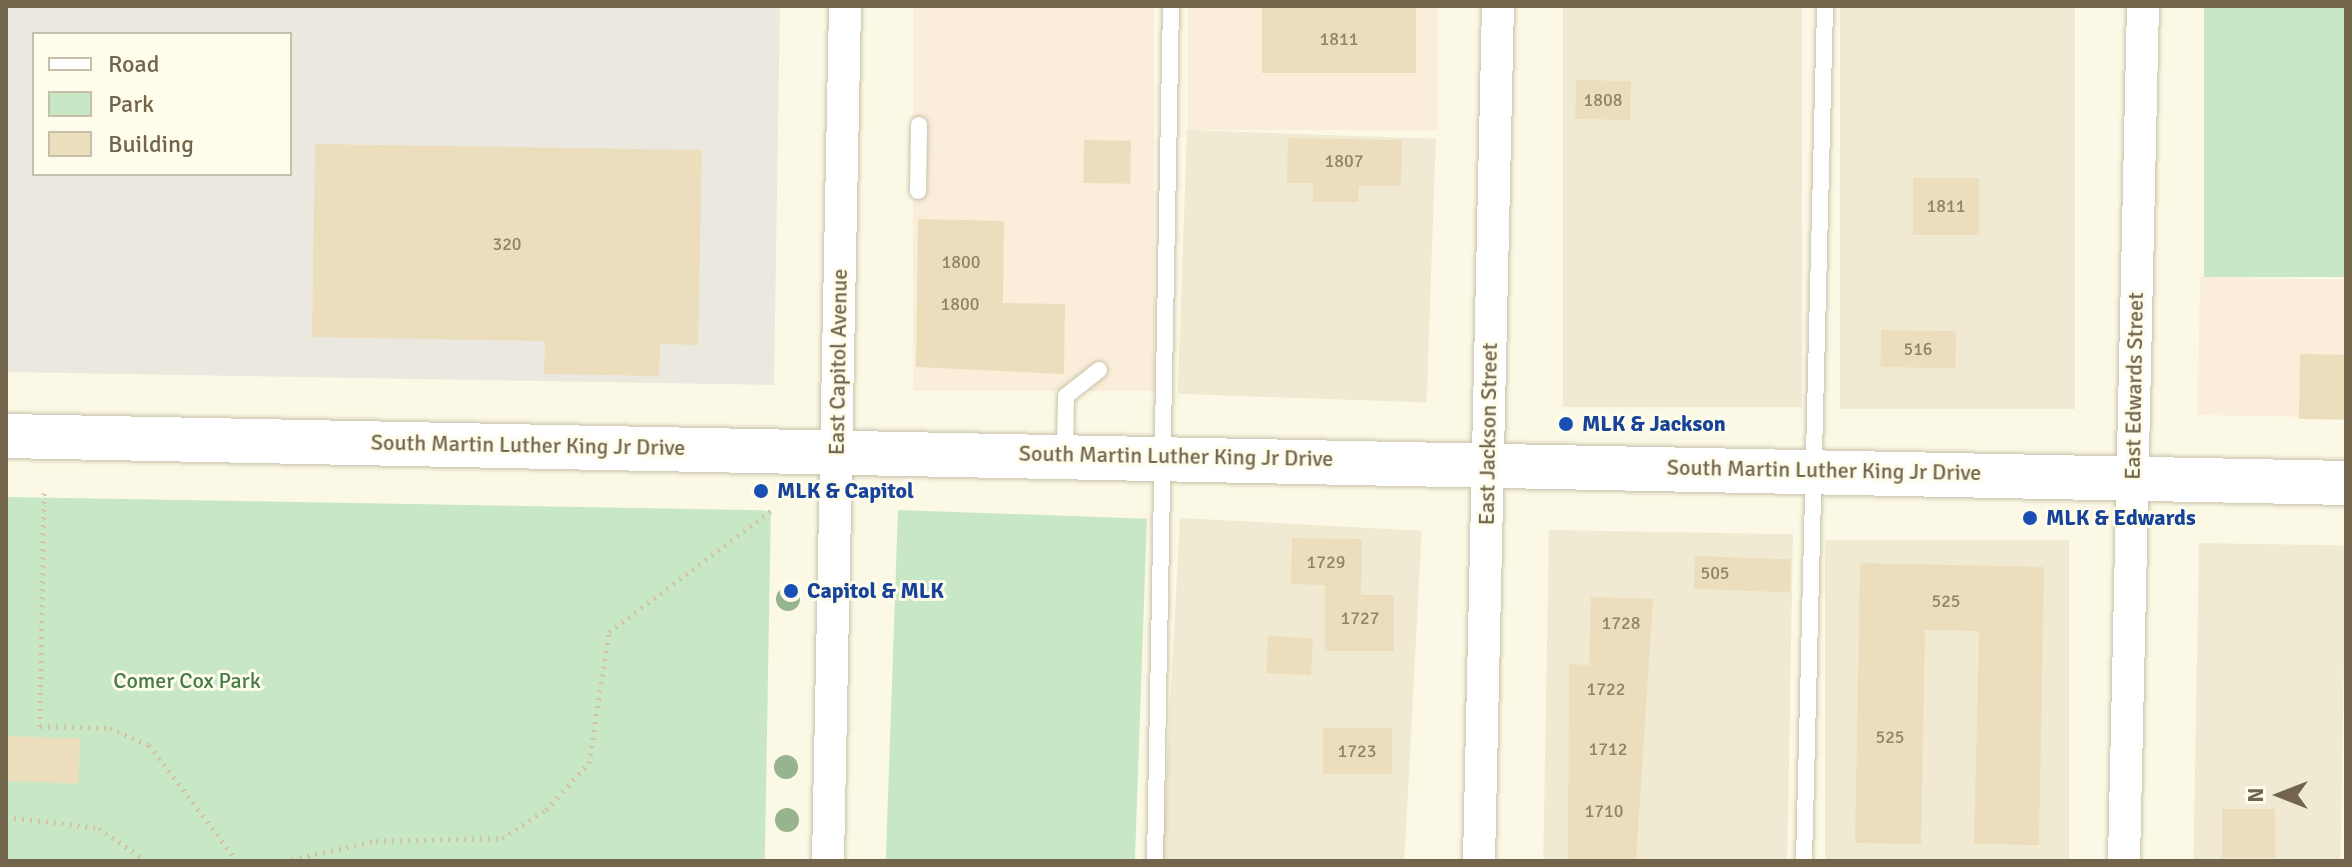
<!DOCTYPE html>
<style>
body{margin:0}
#map{position:relative;width:2352px;height:867px;overflow:hidden;background:#fbf9e5;font-family:Signika,sans-serif}
div>[style]{position:absolute}
[style*='--x']{left:calc(var(--x)*1px);top:calc(var(--y)*1px);width:calc(var(--w)*1px);rotate:calc(var(--a)*1deg)}
.residential>*{inset:0;background:#efead1;transform-origin:0 0}
.commercial>*{inset:0;background:#faedd9;transform-origin:0 0}
.industrial>*{inset:0;background:#ebe8df}
.green>*{inset:0;background:#c8e7c4;transform-origin:0 0}
.building>*{inset:0;background:#ecdebc;transform-origin:0 0}
.path>*{height:5px;margin-top:-2.5px;transform-origin:0;background:repeating-linear-gradient(90deg,#d3c4a1 0 2px,transparent 0 8px)}
.roads{filter:drop-shadow(0 0 2px #c9c1aa) drop-shadow(0 0 2px #c9c1aa)}
.lane>*{height:16px;margin:-8px;padding:0 8px;transform-origin:8px;border-radius:8px;background:#fff}
.street>*{height:32px;margin:-16px;padding:0 16px;transform-origin:16px;border-radius:16px;background:#fff}
.secondary>*{height:44px;margin:-22px;padding:0 22px;transform-origin:22px;border-radius:22px;background:#fff}
.trees>*{width:24px;height:24px;margin:-12px;border-radius:50%;background:#98b48e}
.dots>*{width:22px;height:22px;translate:-50% -50%;box-sizing:border-box;border:4px solid #fefceb;border-radius:50%}
span{translate:-50% -50%;white-space:nowrap;text-align:center;line-height:1.15;-webkit-text-stroke:6px #fefceb;paint-order:stroke}
.number-label{font-size:18px;color:#908368}
.number-label span{-webkit-text-stroke-width:0}
.street-label{font-size:22px;color:#72654c}
.transit-label{font-size:22px;color:#164399;font-weight:700}
.left{translate:0 -50%;text-align:left}
.park-label{font-size:22px;color:#477c47}
.frame{position:absolute;inset:0;border:8px solid #72654c;pointer-events:none}
.legend{position:absolute;left:32px;top:32px;width:260px;height:144px;box-sizing:border-box;background:#fefceb;border:2px solid #c6c0ab;margin:0;padding:10px 14px;list-style:none;font-size:24px;color:#72654c}
.legend li{display:flex;align-items:center;gap:16px;height:40px}
.legend b{width:40px;border:2px solid #c6c0ab}
.north{position:absolute;left:2240px;top:755px;width:80px;height:80px;-webkit-text-stroke:6px #fefceb;paint-order:stroke;rotate:270deg;font-size:22px;font-weight:700;line-height:32px;text-align:center;color:#72654c}
.north::after{content:'';display:block;margin:auto;width:28px;height:36px;background:#72654c;clip-path:polygon(50% 0,100% 100%,50% 72%,0 100%)}
</style>
<div id="map">
<div class="residential">
<i style="left:1563px;top:6px;width:239px;height:401px"></i>
<i style="left:1840px;top:6px;width:235px;height:403px"></i>
<i style="left:1187px;top:130px;width:249px;height:264px;rotate:2deg"></i>
<i style="left:1180px;top:518px;width:242px;height:343px;rotate:3deg"></i>
<i style="left:1549px;top:530px;width:244px;height:331px;rotate:1deg"></i>
<i style="left:1825px;top:540px;width:244px;height:321px"></i>
<i style="left:2199px;top:543px;width:147px;height:318px;rotate:1deg"></i>
</div>
<div class="commercial">
<i style="left:913px;top:6px;width:241px;height:385px"></i>
<i style="left:1188px;top:6px;width:250px;height:124px"></i>
<i style="left:2200px;top:277px;width:146px;height:138px;rotate:1deg"></i>
</div>
<div class="industrial">
<i style="clip-path:polygon(evenodd,6px 6px,780px 6px,774px 385px,6px 372px,6px 6px,34px 34px,290px 34px,290px 174px,34px 174px,34px 34px)"></i>
</div>
<div class="green">
<i style="left:2204px;top:6px;width:142px;height:271px"></i>
<i style="left:6px;top:497px;width:765px;height:364px;rotate:1deg"></i>
<i style="left:898px;top:510px;width:249px;height:351px;rotate:2deg"></i>
</div>
<div class="building">
<i style="left:1262px;top:6px;width:154px;height:67px"></i>
<i style="left:1576px;top:80px;width:55px;height:39px;rotate:1deg"></i>
<i style="clip-path:polygon(1288px 138px,1402px 140px,1401px 186px,1359px 186px,1358px 202px,1313px 202px,1313px 183px,1287px 183px)"></i>
<i style="left:1084px;top:140px;width:47px;height:43px;rotate:1deg"></i>
<i style="clip-path:polygon(315px 144px,702px 150px,698px 345px,660px 344px,659px 376px,544px 374px,545px 341px,312px 337px)"></i>
<i style="left:1913px;top:178px;width:66px;height:57px"></i>
<i style="clip-path:polygon(918px 219px,1004px 221px,1003px 303px,1065px 304px,1064px 374px,916px 367px)"></i>
<i style="left:1881px;top:330px;width:75px;height:37px;rotate:1deg"></i>
<i style="left:2300px;top:354px;width:46px;height:65px;rotate:1deg"></i>
<i style="clip-path:polygon(1292px 538px,1362px 539px,1361px 595px,1394px 595px,1394px 651px,1325px 651px,1325px 585px,1291px 584px)"></i>
<i style="left:1695px;top:556px;width:96px;height:33px;rotate:2deg"></i>
<i style="clip-path:polygon(1860px 563px,2044px 567px,2039px 845px,1974px 844px,1979px 631px,1925px 630px,1921px 844px,1855px 843px)"></i>
<i style="clip-path:polygon(1591px 597px,1653px 599px,1636px 861px,1568px 861px,1569px 664px,1589px 665px)"></i>
<i style="left:1268px;top:636px;width:45px;height:37px;rotate:3deg"></i>
<i style="left:1323px;top:728px;width:69px;height:46px"></i>
<i style="left:6px;top:736px;width:74px;height:45px;rotate:2deg"></i>
<i style="left:2222px;top:809px;width:53px;height:49px"></i>
</div>
<div class="path">
<i style="--x:44;--y:493;--w:233;--a:91"></i>
<i style="--x:40;--y:726;--w:70;--a:1.6"></i>
<i style="--x:110;--y:728;--w:43;--a:23.6"></i>
<i style="--x:149;--y:745;--w:146;--a:52.8"></i>
<i style="--x:6;--y:817;--w:94;--a:6.7"></i>
<i style="--x:99;--y:828;--w:57;--a:35.1"></i>
<i style="--x:284;--y:861;--w:94;--a:-12.3"></i>
<i style="--x:376;--y:841;--w:126;--a:-1.4"></i>
<i style="--x:502;--y:838;--w:52;--a:-32.5"></i>
<i style="--x:546;--y:810;--w:64;--a:-47.5"></i>
<i style="--x:589;--y:763;--w:133;--a:-81.3"></i>
<i style="--x:609;--y:632;--w:207;--a:-36.8"></i>
</div>
<div class="roads">
<div class="lane">
<i style="--x:918;--y:191;--w:66;--a:-89.1"></i>
<i style="--x:1065;--y:453;--w:57;--a:-89"></i>
<i style="--x:1066;--y:396;--w:42;--a:-38.2"></i>
<i style="--x:1155;--y:861;--w:855;--a:-88.93"></i>
<i style="--x:1804;--y:861;--w:855;--a:-88.59"></i>
</div>
<div class="street">
<i style="--x:828;--y:861;--w:855;--a:-88.86"></i>
<i style="--x:1479;--y:861;--w:855;--a:-88.73"></i>
<i style="--x:2124;--y:861;--w:855;--a:-88.73"></i>
</div>
<div class="secondary">
<i style="--x:6;--y:436;--w:2340;--a:1.15"></i>
</div>
</div>
<div class="trees">
<i style="left:788px;top:599px"></i>
<i style="left:786px;top:767px"></i>
<i style="left:787px;top:820px"></i>
</div>
<div class="dots">
<i style="left:1566px;top:424px;background:#1a4fb4"></i>
<i style="left:761px;top:491px;background:#1a4fb4"></i>
<i style="left:2030px;top:518px;background:#1a4fb4"></i>
<i style="left:791px;top:591px;background:#1a4fb4"></i>
</div>
<div class="number-label">
<span style="left:1339px;top:39px">1811</span>
<span style="left:1603px;top:100px">1808</span>
<span style="left:1344px;top:161px">1807</span>
<span style="left:1946px;top:206px">1811</span>
<span style="left:507px;top:244px">320</span>
<span style="left:961px;top:262px">1800</span>
<span style="left:960px;top:304px">1800</span>
<span style="left:1918px;top:349px">516</span>
<span style="left:1326px;top:562px">1729</span>
<span style="left:1715px;top:573px">505</span>
<span style="left:1946px;top:601px">525</span>
<span style="left:1360px;top:618px">1727</span>
<span style="left:1621px;top:623px">1728</span>
<span style="left:1606px;top:689px">1722</span>
<span style="left:1890px;top:737px">525</span>
<span style="left:1608px;top:749px">1712</span>
<span style="left:1357px;top:751px">1723</span>
<span style="left:1604px;top:811px">1710</span>
</div>
<div class="street-label">
<span style="left:838px;top:362px;rotate:-89deg">East Capitol Avenue</span>
<span style="left:2134px;top:386px;rotate:-89deg">East Edwards Street</span>
<span style="left:1488px;top:434px;rotate:-89deg">East Jackson Street</span>
<span style="left:528px;top:445px;rotate:1deg">South Martin Luther King Jr Drive</span>
<span style="left:1176px;top:456px;rotate:1deg">South Martin Luther King Jr Drive</span>
<span style="left:1824px;top:470px;rotate:1deg">South Martin Luther King Jr Drive</span>
</div>
<div class="transit-label">
<span class="left" style="left:1582px;top:424px">MLK &amp; Jackson</span>
<span class="left" style="left:777px;top:491px">MLK &amp; Capitol</span>
<span class="left" style="left:2046px;top:518px">MLK &amp; Edwards</span>
<span class="left" style="left:807px;top:591px">Capitol &amp; MLK</span>
</div>
<div class="park-label">
<span style="left:187px;top:681px">Comer Cox Park</span>
</div>
<div class="frame"></div>
<ul class="legend">
<li><b style="height:10px;background:#fff"></b>Road</li>
<li><b style="height:22px;background:#c8e7c4"></b>Park</li>
<li><b style="height:22px;background:#ecdebc"></b>Building</li>
</ul>
<div class="north">N</div>
</div>
